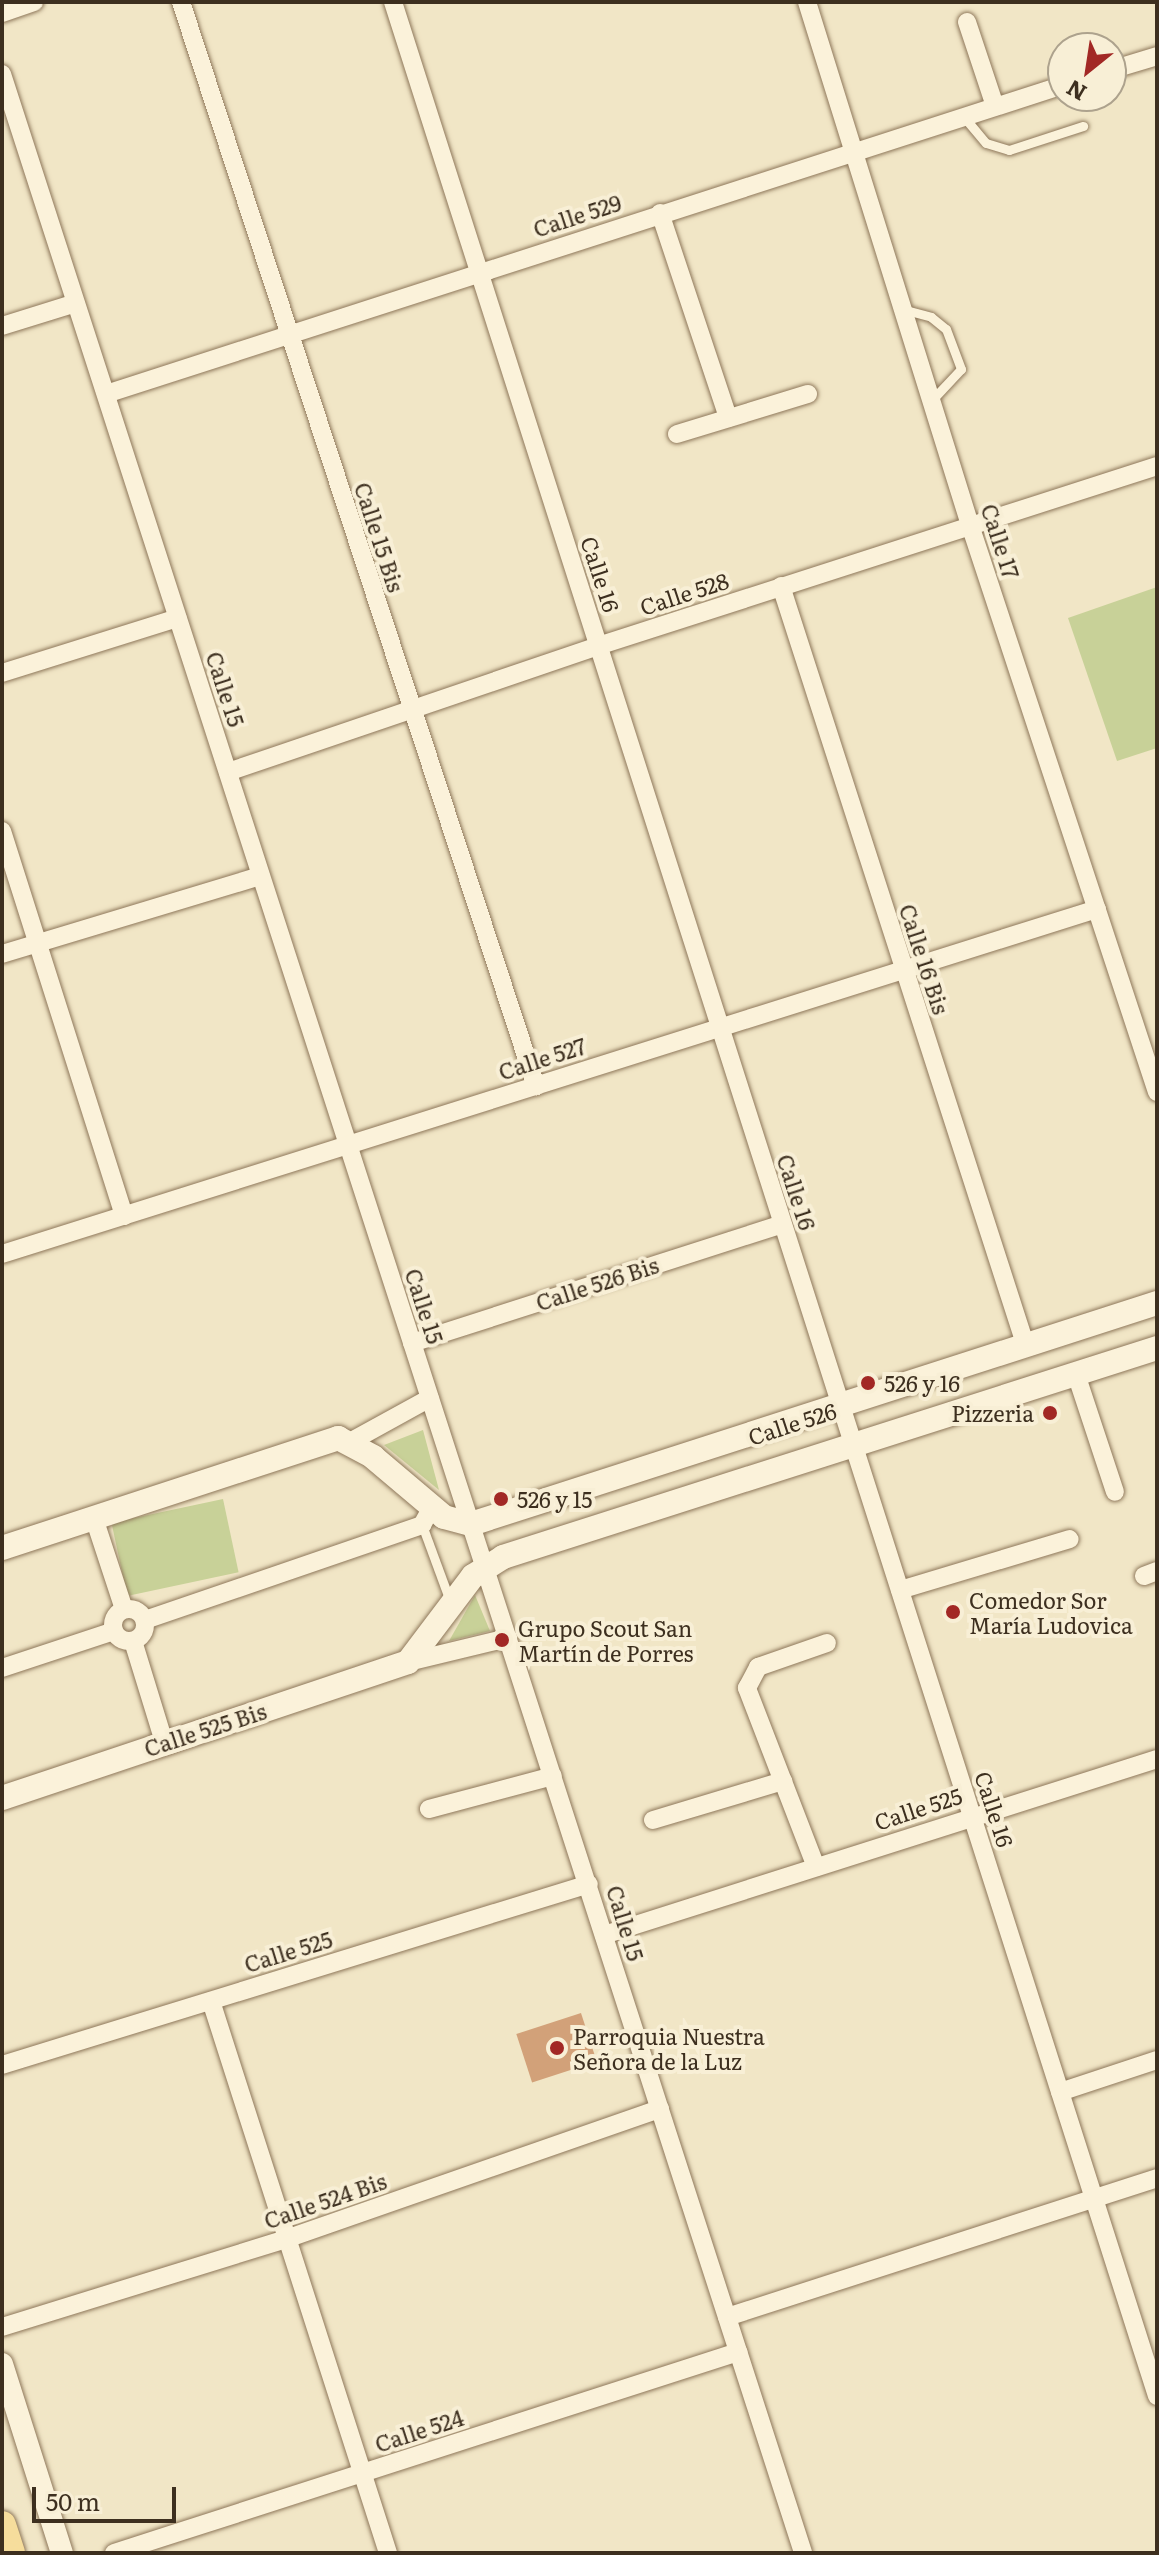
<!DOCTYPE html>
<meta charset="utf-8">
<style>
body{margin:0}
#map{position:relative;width:1159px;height:2555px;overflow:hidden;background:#f1e6c6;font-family:Literata,serif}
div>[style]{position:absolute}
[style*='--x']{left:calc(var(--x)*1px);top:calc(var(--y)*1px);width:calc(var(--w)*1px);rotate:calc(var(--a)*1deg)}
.green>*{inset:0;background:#c8d198;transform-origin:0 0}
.building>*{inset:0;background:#d2a179;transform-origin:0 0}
.roads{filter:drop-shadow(0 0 2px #8e775a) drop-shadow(0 0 2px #8e775a)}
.service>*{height:9px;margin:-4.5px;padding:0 4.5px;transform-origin:4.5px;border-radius:4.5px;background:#fbf2da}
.minor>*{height:18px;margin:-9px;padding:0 9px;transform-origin:9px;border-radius:9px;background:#fbf2da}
.minor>.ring{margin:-9px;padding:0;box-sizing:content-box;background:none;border:18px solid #fbf2da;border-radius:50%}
.tertiary>*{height:22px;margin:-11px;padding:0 11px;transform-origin:11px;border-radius:11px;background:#fbf2da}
.secondary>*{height:24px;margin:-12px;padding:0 12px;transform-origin:12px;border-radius:12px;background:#fbf2da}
.primary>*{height:28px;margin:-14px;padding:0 14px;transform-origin:14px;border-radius:14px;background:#f6dd9c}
.dots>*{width:22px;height:22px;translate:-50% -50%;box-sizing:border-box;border:4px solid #f8efd6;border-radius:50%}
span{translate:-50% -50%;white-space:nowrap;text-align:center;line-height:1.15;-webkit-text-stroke:8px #f8efd6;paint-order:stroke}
.street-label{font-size:22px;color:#3d2f1f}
.poi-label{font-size:22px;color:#3d2f1f}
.left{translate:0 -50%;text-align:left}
.right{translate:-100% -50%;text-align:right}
.frame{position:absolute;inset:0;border:4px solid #3d2f1f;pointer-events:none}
.north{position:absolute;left:1047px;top:32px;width:80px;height:80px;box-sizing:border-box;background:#f8efd6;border:2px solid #ada28d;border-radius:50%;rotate:210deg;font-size:22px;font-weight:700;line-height:32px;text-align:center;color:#3d2f1f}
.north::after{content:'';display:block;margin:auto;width:28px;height:36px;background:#a22825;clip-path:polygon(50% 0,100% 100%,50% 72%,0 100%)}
.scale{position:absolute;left:32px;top:2487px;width:144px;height:36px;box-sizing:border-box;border:4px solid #3d2f1f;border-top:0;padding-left:10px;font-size:24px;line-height:28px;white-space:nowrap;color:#3d2f1f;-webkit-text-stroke:6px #f8efd6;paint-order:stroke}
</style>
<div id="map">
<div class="green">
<i style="clip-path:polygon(1157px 587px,1157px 748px,1117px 761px,1068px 618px)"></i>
<i style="clip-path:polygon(423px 1430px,439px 1490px,384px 1445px)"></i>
<i style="left:223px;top:1499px;width:75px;height:114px;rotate:78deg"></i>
<i style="clip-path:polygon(475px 1595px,490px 1631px,449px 1641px)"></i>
</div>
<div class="building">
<i style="left:581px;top:2013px;width:51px;height:68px;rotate:72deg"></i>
</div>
<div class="roads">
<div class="service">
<i style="--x:964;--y:117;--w:34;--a:50"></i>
<i style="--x:986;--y:143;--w:24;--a:17"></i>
<i style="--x:1009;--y:150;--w:78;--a:-18"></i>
<i style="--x:902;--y:309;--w:30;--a:15"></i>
<i style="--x:931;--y:317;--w:19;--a:39"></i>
<i style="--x:946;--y:329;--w:43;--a:69.4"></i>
<i style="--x:961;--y:369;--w:44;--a:133.2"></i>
<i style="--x:422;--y:1525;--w:81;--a:69.8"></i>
</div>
<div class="minor">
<i style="--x:181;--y:2;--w:1141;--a:71.87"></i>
<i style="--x:393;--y:2;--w:2513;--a:72.3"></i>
<i style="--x:807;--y:2;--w:548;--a:72.69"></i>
<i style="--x:970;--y:525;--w:597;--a:71.75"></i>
<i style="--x:2;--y:13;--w:34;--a:-19"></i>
<i style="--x:967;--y:22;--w:89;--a:71.6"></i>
<i style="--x:1111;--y:70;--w:48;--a:-16.9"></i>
<i style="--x:2;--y:74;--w:2605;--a:72.09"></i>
<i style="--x:660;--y:213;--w:216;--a:71.6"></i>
<i style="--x:2;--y:326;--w:77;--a:-17.3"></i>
<i style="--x:106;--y:394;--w:1006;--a:-17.89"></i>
<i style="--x:677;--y:434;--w:137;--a:-17"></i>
<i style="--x:781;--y:586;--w:799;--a:72.15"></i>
<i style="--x:2;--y:673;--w:184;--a:-17.4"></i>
<i style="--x:228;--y:772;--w:391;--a:-18.8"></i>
<i style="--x:598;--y:646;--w:587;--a:-17.85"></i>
<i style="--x:2;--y:831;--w:404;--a:72.4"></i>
<i style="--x:2;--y:954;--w:270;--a:-16.8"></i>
<i style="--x:2;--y:1254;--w:1148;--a:-17.49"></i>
<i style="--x:412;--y:1343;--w:389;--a:-17.8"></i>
<i style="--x:1076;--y:1374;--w:124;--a:71.7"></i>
<i style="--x:350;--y:1442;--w:91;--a:-28.8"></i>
<i style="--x:94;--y:1518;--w:96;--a:71.8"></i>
<i style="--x:1144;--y:1576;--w:14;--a:-21"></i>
<i style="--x:900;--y:1590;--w:177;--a:-16.7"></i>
<i class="ring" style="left:113px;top:1609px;width:14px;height:14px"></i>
<i style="--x:145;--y:1620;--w:293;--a:-18.9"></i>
<i style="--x:422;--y:1525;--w:18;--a:-61"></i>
<i style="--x:133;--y:1641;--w:106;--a:72.9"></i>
<i style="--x:408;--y:1662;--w:103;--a:-13.5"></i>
<i style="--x:2;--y:1668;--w:118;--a:-18.3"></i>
<i style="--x:429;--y:1809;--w:128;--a:-14.9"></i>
<i style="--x:653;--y:1820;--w:136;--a:-16.7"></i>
<i style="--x:816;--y:1867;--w:192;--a:-111.1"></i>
<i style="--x:747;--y:1688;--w:24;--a:-62"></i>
<i style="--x:758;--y:1667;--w:73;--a:-19.2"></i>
<i style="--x:604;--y:1935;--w:580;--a:-17.65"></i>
<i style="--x:211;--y:2001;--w:580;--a:72.22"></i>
<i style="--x:2;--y:2065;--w:614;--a:-17.14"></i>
<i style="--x:1060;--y:2092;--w:102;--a:-18.3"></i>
<i style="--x:727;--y:2317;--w:452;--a:-17.9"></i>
<i style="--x:2;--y:2327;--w:297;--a:-17.2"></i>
<i style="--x:286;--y:2239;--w:396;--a:-19.2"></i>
<i style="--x:114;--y:2553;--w:656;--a:-17.85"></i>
</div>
<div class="tertiary">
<i style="--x:2;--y:2364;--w:198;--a:72.4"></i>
</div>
<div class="secondary">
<i style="--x:2;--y:1548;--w:354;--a:-18.1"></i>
<i style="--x:338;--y:1438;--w:40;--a:28"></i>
<i style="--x:373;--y:1457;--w:93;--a:40.2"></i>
<i style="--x:444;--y:1517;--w:28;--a:15"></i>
<i style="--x:471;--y:1524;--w:721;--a:-17.86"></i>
<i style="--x:2;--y:1798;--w:428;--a:-18.5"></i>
<i style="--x:408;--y:1662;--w:108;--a:-52.9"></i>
<i style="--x:473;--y:1576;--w:36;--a:-32"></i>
<i style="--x:503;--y:1557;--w:687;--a:-17.72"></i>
</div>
<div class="primary">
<i style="--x:2;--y:2525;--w:29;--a:72"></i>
</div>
</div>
<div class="dots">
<i style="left:868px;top:1383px;background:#a22825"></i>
<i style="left:1050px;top:1413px;background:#a22825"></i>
<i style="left:501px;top:1499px;background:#a22825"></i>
<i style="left:953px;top:1612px;background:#a22825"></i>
<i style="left:502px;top:1640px;background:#a22825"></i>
<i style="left:557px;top:2048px;background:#a22825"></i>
</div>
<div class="street-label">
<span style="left:577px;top:215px;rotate:-18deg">Calle 529</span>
<span style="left:380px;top:537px;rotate:72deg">Calle 15 Bis</span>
<span style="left:1001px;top:541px;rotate:72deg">Calle 17</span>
<span style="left:601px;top:574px;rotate:72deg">Calle 16</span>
<span style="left:684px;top:593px;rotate:-18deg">Calle 528</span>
<span style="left:226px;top:689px;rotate:72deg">Calle 15</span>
<span style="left:925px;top:959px;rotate:72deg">Calle 16 Bis</span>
<span style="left:542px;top:1058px;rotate:-18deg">Calle 527</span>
<span style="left:797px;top:1192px;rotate:72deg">Calle 16</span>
<span style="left:597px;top:1283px;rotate:-18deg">Calle 526 Bis</span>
<span style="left:425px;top:1306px;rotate:72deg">Calle 15</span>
<span style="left:792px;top:1423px;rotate:-18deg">Calle 526</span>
<span style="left:205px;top:1729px;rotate:-18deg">Calle 525 Bis</span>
<span style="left:918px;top:1808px;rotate:-18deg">Calle 525</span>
<span style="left:995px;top:1809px;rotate:72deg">Calle 16</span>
<span style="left:626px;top:1923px;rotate:73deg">Calle 15</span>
<span style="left:288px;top:1951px;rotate:-17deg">Calle 525</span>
<span style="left:325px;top:2200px;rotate:-19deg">Calle 524 Bis</span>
<span style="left:419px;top:2430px;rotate:-18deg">Calle 524</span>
</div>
<div class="poi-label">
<span class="left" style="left:884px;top:1383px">526 y 16</span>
<span class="right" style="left:1034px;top:1413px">Pizzeria</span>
<span class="left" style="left:517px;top:1499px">526 y 15</span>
<span class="left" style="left:969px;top:1612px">Comedor Sor<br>María Ludovica</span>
<span class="left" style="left:518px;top:1640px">Grupo Scout San<br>Martín de Porres</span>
<span class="left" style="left:573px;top:2048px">Parroquia Nuestra<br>Señora de la Luz</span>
</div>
<div class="frame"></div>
<div class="north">N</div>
<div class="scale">50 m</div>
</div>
